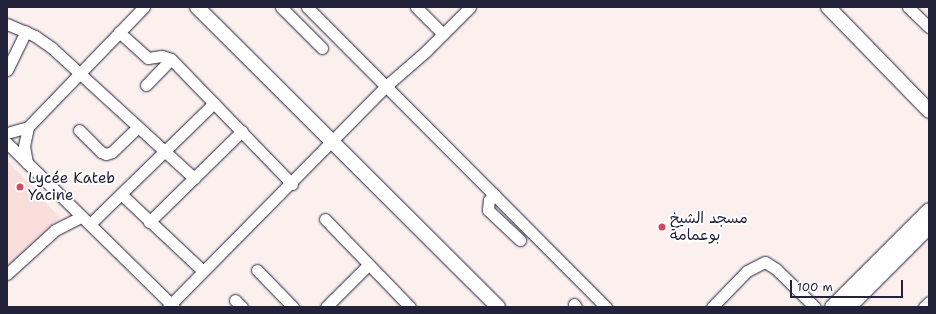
<!DOCTYPE html>
<meta charset="utf-8">
<style>
body{margin:0}
#map{position:relative;width:936px;height:314px;overflow:hidden;background:#fcf0ef;font-family:"Shantell Sans","Playpen Sans Arabic",sans-serif}
div>[style]{position:absolute}
[style*='--x']{left:calc(var(--x)*1px);top:calc(var(--y)*1px);width:calc(var(--w)*1px);rotate:calc(var(--a)*1deg)}
.built>*{inset:0;background:#f9dedc}
.roads{filter:drop-shadow(0 0 1px #22223b) drop-shadow(0 0 1px #22223b)}
.minor>*{height:11px;margin:-5.5px;padding:0 5.5px;transform-origin:5.5px;border-radius:5.5px;background:#fff}
.major>*{height:14px;margin:-7px;padding:0 7px;transform-origin:7px;border-radius:7px;background:#fff}
.dots>*{width:11px;height:11px;translate:-50% -50%;box-sizing:border-box;border:2px solid #fff;border-radius:50%}
span{translate:-50% -50%;white-space:nowrap;text-align:center;line-height:1.15;-webkit-text-stroke:4px #fff;paint-order:stroke}
.poi-label{font-size:15px;color:#22223b}
.left{translate:0 -50%;text-align:left}
.frame{position:absolute;inset:0;border:8px solid #22223b;pointer-events:none}
.scale{position:absolute;left:790px;top:280px;width:113px;height:18px;box-sizing:border-box;border:2px solid #22223b;border-top:0;padding-left:5px;font-size:12px;line-height:14px;white-space:nowrap;color:#22223b;-webkit-text-stroke:3px #fff;paint-order:stroke}
</style>
<div id="map">
<div class="built">
<i style="clip-path:polygon(7px 160px,60px 218px,7px 267px)"></i>
</div>
<div class="roads">
<div class="minor">
<i style="--x:281;--y:7;--w:58;--a:45"></i>
<i style="--x:307;--y:7;--w:424;--a:45.1"></i>
<i style="--x:416;--y:7;--w:38;--a:45"></i>
<i style="--x:908;--y:7;--w:29;--a:44"></i>
<i style="--x:7;--y:24;--w:30;--a:23"></i>
<i style="--x:35;--y:36;--w:21;--a:35"></i>
<i style="--x:52;--y:48;--w:193;--a:42.5"></i>
<i style="--x:119;--y:32;--w:39;--a:42"></i>
<i style="--x:148;--y:58;--w:14;--a:-8"></i>
<i style="--x:162;--y:56;--w:9;--a:18"></i>
<i style="--x:171;--y:59;--w:174;--a:45.9"></i>
<i style="--x:7;--y:70;--w:43;--a:-64"></i>
<i style="--x:146;--y:85;--w:36;--a:-46"></i>
<i style="--x:79;--y:130;--w:31;--a:45"></i>
<i style="--x:101;--y:152;--w:5;--a:22"></i>
<i style="--x:106;--y:154;--w:6;--a:-18"></i>
<i style="--x:112;--y:152;--w:36;--a:-44"></i>
<i style="--x:7;--y:133;--w:22;--a:-16"></i>
<i style="--x:28;--y:127;--w:167;--a:-46"></i>
<i style="--x:7;--y:143;--w:234;--a:44.5"></i>
<i style="--x:27;--y:163;--w:17;--a:-100"></i>
<i style="--x:24;--y:146;--w:19;--a:-78"></i>
<i style="--x:121;--y:194;--w:112;--a:43.2"></i>
<i style="--x:494;--y:194;--w:8;--a:130"></i>
<i style="--x:489;--y:200;--w:10;--a:96"></i>
<i style="--x:488;--y:210;--w:44;--a:43.2"></i>
<i style="--x:325;--y:219;--w:122;--a:46"></i>
<i style="--x:149;--y:222;--w:130;--a:-44.4"></i>
<i style="--x:90;--y:224;--w:173;--a:-44.3"></i>
<i style="--x:257;--y:270;--w:52;--a:45.8"></i>
<i style="--x:7;--y:274;--w:65;--a:-42.5"></i>
<i style="--x:55;--y:230;--w:29;--a:-27"></i>
<i style="--x:235;--y:300;--w:10;--a:45"></i>
<i style="--x:574;--y:304;--w:4;--a:56"></i>
<i style="--x:168;--y:307;--w:310;--a:-45.4"></i>
<i style="--x:386;--y:86;--w:50;--a:-41"></i>
<i style="--x:424;--y:53;--w:65;--a:-45"></i>
<i style="--x:326;--y:307;--w:59;--a:-45"></i>
<i style="--x:712;--y:307;--w:50;--a:-45.8"></i>
<i style="--x:747;--y:271;--w:20;--a:-27"></i>
<i style="--x:765;--y:262;--w:13;--a:32"></i>
<i style="--x:776;--y:269;--w:54;--a:44.3"></i>
<i style="--x:924;--y:307;--w:7;--a:-45"></i>
</div>
<div class="major">
<i style="--x:197;--y:7;--w:425;--a:44.9"></i>
<i style="--x:828;--y:7;--w:145;--a:45.8"></i>
<i style="--x:832;--y:307;--w:137;--a:-45"></i>
<i style="--x:849;--y:307;--w:113;--a:-45"></i>
</div>
</div>
<div class="dots">
<i style="left:20px;top:187px;background:#d1495b"></i>
<i style="left:662px;top:227px;background:#d1495b"></i>
</div>
<div class="poi-label">
<span class="left" style="left:28px;top:187px">Lycée Kateb<br>Yacine</span>
<span class="left" style="left:670px;top:227px">مسجد الشيخ<br>بوعمامة</span>
</div>
<div class="frame"></div>
<div class="scale">100 m</div>
</div>
